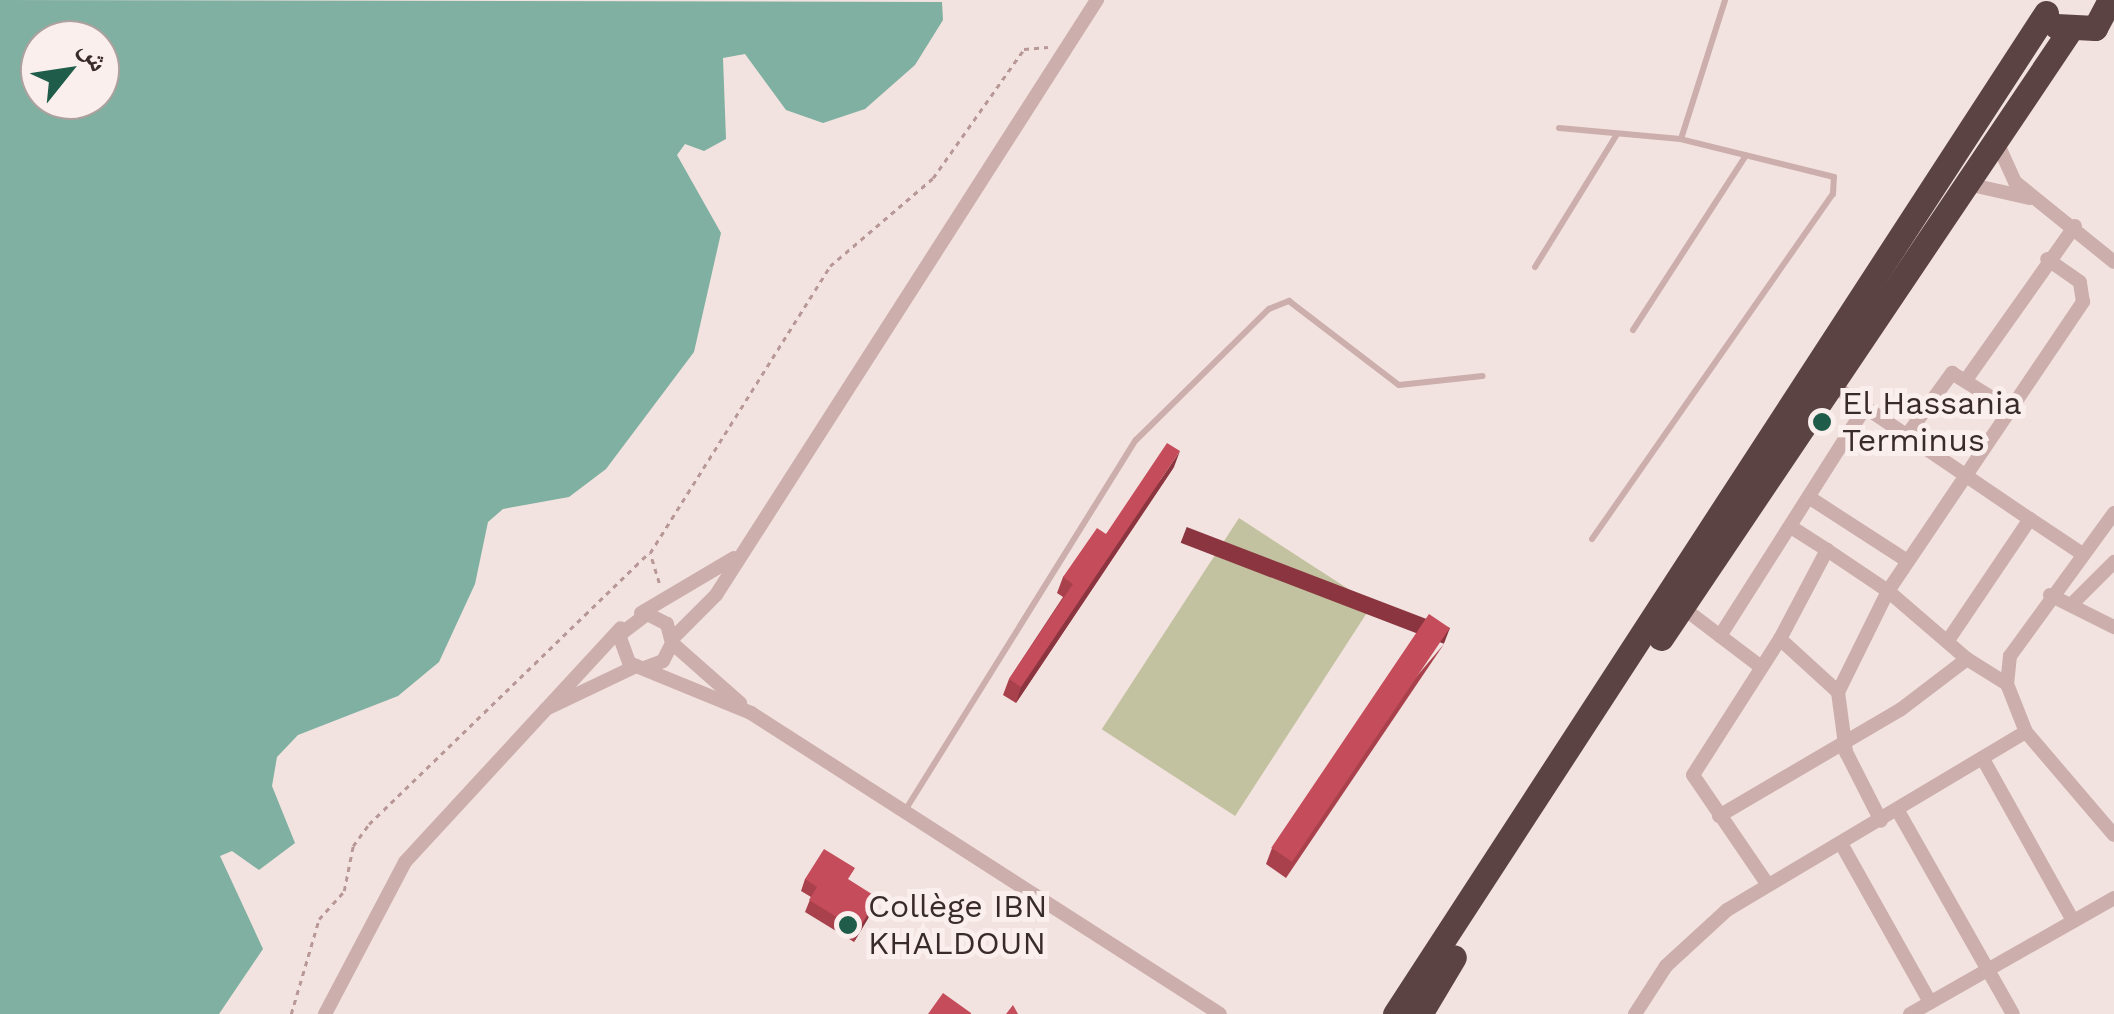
<!DOCTYPE html>
<meta charset="utf-8">
<style>
body{margin:0}
#map{position:relative;width:2114px;height:1014px;overflow:hidden;background:#f3e3e0;font-family:"Work Sans","Noto Naskh Arabic",sans-serif}
div>[style]{position:absolute}
[style*='--x']{left:calc(var(--x)*1px);top:calc(var(--y)*1px);width:calc(var(--w)*1px);rotate:calc(var(--a)*1deg)}
.green>*{inset:0;background:#c3c2a0;transform-origin:0 0}
.water>*{inset:0;background:#7fb0a1}
.path>*{height:2.5px;margin-top:-1.25px;transform-origin:0;background:repeating-linear-gradient(90deg,#b89896 0 5px,transparent 0 10px)}
.lane>*{height:6px;margin:-3px;padding:0 3px;transform-origin:3px;border-radius:3px;background:#ccafac}
.street>*{height:14px;margin:-7px;padding:0 7px;transform-origin:7px;border-radius:7px;background:#ccafac}
.highway>*{height:25px;margin:-12.5px;padding:0 12.5px;transform-origin:12.5px;border-radius:12.5px;background:#5b4243}
.wall>*{inset:0;background:#a9414d}
.shaded-wall>*{inset:0;background:#8a353f;transform-origin:0 0}
.building>*{inset:0;background:#c54c5a;transform-origin:0 0}
.dots>*{width:28px;height:28px;translate:-50% -50%;box-sizing:border-box;border:5px solid #faefed;border-radius:50%}
span{translate:-50% -50%;white-space:nowrap;text-align:center;line-height:1.15;-webkit-text-stroke:10px #faefed;paint-order:stroke}
.poi-label{font-size:32px;color:#3a2b2b}
.left{translate:0 -50%;text-align:left}
.north{position:absolute;left:20px;top:20px;width:100px;height:100px;box-sizing:border-box;background:#faefed;border:2px solid #ada19f;border-radius:50%;rotate:60deg;font-size:28px;font-weight:700;line-height:40px;text-align:center;color:#3a2b2b}
.north::after{content:'';display:block;margin:auto;width:35px;height:45px;background:#205c4a;clip-path:polygon(50% 0,100% 100%,50% 72%,0 100%)}
</style>
<div id="map">
<div class="green">
<div style="left:1239px;top:518px;width:159px;height:252px;rotate:33deg"></div>
</div>
<div class="water">
<div style="clip-path:polygon(evenodd,0 0,942px 2px,943px 20px,915px 65px,865px 109px,823px 123px,786px 110px,745px 54px,723px 58px,726px 139px,704px 151px,685px 144px,677px 155px,721px 233px,694px 352px,606px 469px,569px 497px,503px 509px,488px 522px,475px 584px,439px 662px,398px 696px,298px 735px,277px 757px,272px 786px,295px 843px,259px 870px,232px 851px,220px 856px,263px 949px,219px 1014px,0 1014px,0 0,40px 40px,100px 40px,100px 100px,40px 100px,40px 40px)"></div>
</div>
<div class="path">
<div style="--x:659;--y:583;--w:31;--a:-107"></div>
<div style="--x:650;--y:553;--w:339;--a:-57.9"></div>
<div style="--x:830;--y:266;--w:135;--a:-40.5"></div>
<div style="--x:933;--y:178;--w:158;--a:-54.8"></div>
<div style="--x:1024;--y:49;--w:24;--a:-5"></div>
<div style="--x:291;--y:1014;--w:99;--a:-73.6"></div>
<div style="--x:319;--y:919;--w:38;--a:-48"></div>
<div style="--x:344;--y:891;--w:46;--a:-78.7"></div>
<div style="--x:353;--y:846;--w:27;--a:-54"></div>
<div style="--x:369;--y:824;--w:388;--a:-44.1"></div>
</div>
<div class="lane">
<div style="--x:1559;--y:128;--w:122;--a:5.2"></div>
<div style="--x:1535;--y:267;--w:156;--a:-58.3"></div>
<div style="--x:1633;--y:330;--w:208;--a:-57.1"></div>
<div style="--x:1592;--y:539;--w:421;--a:-55.1"></div>
<div style="--x:1833;--y:194;--w:17;--a:-87"></div>
<div style="--x:1834;--y:177;--w:158;--a:-166.1"></div>
<div style="--x:1681;--y:139;--w:146;--a:-72.4"></div>
<div style="--x:906;--y:809;--w:435;--a:-58.1"></div>
<div style="--x:1136;--y:440;--w:187;--a:-44.6"></div>
<div style="--x:1269;--y:309;--w:22;--a:-22"></div>
<div style="--x:1289;--y:301;--w:138;--a:37.4"></div>
<div style="--x:1399;--y:385;--w:84;--a:-6.1"></div>
</div>
<div class="street">
<div style="--x:1996;--y:140;--w:46;--a:65.7"></div>
<div style="--x:2015;--y:182;--w:127;--a:38.9"></div>
<div style="--x:1963;--y:183;--w:69;--a:12.6"></div>
<div style="--x:1968;--y:377;--w:185;--a:-54.7"></div>
<div style="--x:1831;--y:384;--w:240;--a:34.2"></div>
<div style="--x:2030;--y:519;--w:148;--a:124"></div>
<div style="--x:1907;--y:435;--w:77;--a:-54"></div>
<div style="--x:1952;--y:373;--w:66;--a:32"></div>
<div style="--x:1810;--y:498;--w:114;--a:32.9"></div>
<div style="--x:2114;--y:513;--w:177;--a:126"></div>
<div style="--x:2010;--y:656;--w:28;--a:96"></div>
<div style="--x:2007;--y:684;--w:52;--a:68.4"></div>
<div style="--x:2026;--y:732;--w:135;--a:49.5"></div>
<div style="--x:2030;--y:519;--w:61;--a:33.7"></div>
<div style="--x:1791;--y:527;--w:43;--a:32.6"></div>
<div style="--x:2050;--y:595;--w:72;--a:26.6"></div>
<div style="--x:2071;--y:605;--w:61;--a:-45"></div>
<div style="--x:1682;--y:607;--w:99;--a:37.2"></div>
<div style="--x:641;--y:613;--w:108;--a:-30.6"></div>
<div style="--x:1720;--y:636;--w:269;--a:-57.6"></div>
<div style="--x:672;--y:639;--w:62;--a:-45"></div>
<div style="--x:716;--y:595;--w:707;--a:-57.37"></div>
<div style="--x:1780;--y:639;--w:101;--a:-62.2"></div>
<div style="--x:1827;--y:550;--w:73;--a:33.9"></div>
<div style="--x:1888;--y:591;--w:113;--a:116.3"></div>
<div style="--x:672;--y:643;--w:91;--a:41.4"></div>
<div style="--x:1967;--y:659;--w:104;--a:-139.3"></div>
<div style="--x:1888;--y:591;--w:349;--a:-56"></div>
<div style="--x:2083;--y:302;--w:20;--a:-99"></div>
<div style="--x:2080;--y:282;--w:40;--a:-145.1"></div>
<div style="--x:644;--y:668;--w:20;--a:-20"></div>
<div style="--x:663;--y:661;--w:20;--a:-63"></div>
<div style="--x:672;--y:643;--w:20;--a:-105"></div>
<div style="--x:667;--y:624;--w:22;--a:-153"></div>
<div style="--x:647;--y:614;--w:35;--a:143"></div>
<div style="--x:619;--y:635;--w:30;--a:70"></div>
<div style="--x:629;--y:663;--w:132;--a:22.3"></div>
<div style="--x:751;--y:713;--w:557;--a:32.69"></div>
<div style="--x:546;--y:709;--w:100;--a:-25.5"></div>
<div style="--x:1983;--y:759;--w:185;--a:60.9"></div>
<div style="--x:1898;--y:811;--w:233;--a:60.5"></div>
<div style="--x:1719;--y:816;--w:210;--a:-30.4"></div>
<div style="--x:1900;--y:710;--w:84;--a:-37.3"></div>
<div style="--x:1967;--y:659;--w:47;--a:32"></div>
<div style="--x:1843;--y:847;--w:178;--a:60.7"></div>
<div style="--x:1768;--y:885;--w:133;--a:-124.3"></div>
<div style="--x:1693;--y:775;--w:161;--a:-57.4"></div>
<div style="--x:1780;--y:639;--w:79;--a:42.4"></div>
<div style="--x:1838;--y:692;--w:61;--a:82.4"></div>
<div style="--x:1846;--y:752;--w:77;--a:63.1"></div>
<div style="--x:325;--y:1014;--w:172;--a:-62.2"></div>
<div style="--x:405;--y:862;--w:318;--a:-47.3"></div>
<div style="--x:1635;--y:1014;--w:57;--a:-57.1"></div>
<div style="--x:1666;--y:966;--w:83;--a:-42.6"></div>
<div style="--x:1727;--y:910;--w:348;--a:-30.8"></div>
<div style="--x:1910;--y:1014;--w:235;--a:-29.6"></div>
</div>
<div class="highway">
<div style="--x:2056;--y:26;--w:39;--a:3"></div>
<div style="--x:2095;--y:28;--w:32;--a:-62"></div>
<div style="--x:1661;--y:638;--w:729;--a:-56.07"></div>
<div style="--x:1395;--y:1014;--w:1194;--a:-56.96"></div>
<div style="--x:1420;--y:1014;--w:66;--a:-59.2"></div>
</div>
<div class="wall">
<div style="clip-path:polygon(1174px 467px,1016px 703px,1003px 695px,1009px 679px,1063px 597px,1057px 593px,1063px 577px)"></div>
<div style="clip-path:polygon(1444px 644px,1286px 878px,1266px 864px,1272px 848px)"></div>
<div style="clip-path:polygon(805px 879px,850px 881px,873px 910px,854px 942px,805px 912px,811px 897px,801px 891px)"></div>
</div>
<div class="shaded-wall">
<div style="clip-path:polygon(1180px 451px,1174px 467px,1016px 703px,1021px 687px)"></div>
<div style="left:1450px;top:628px;width:17px;height:282px;rotate:111deg"></div>
<div style="clip-path:polygon(878px 898px,873px 910px,854px 942px,858px 930px)"></div>
</div>
<div class="building">
<div style="clip-path:polygon(1167px 443px,1180px 451px,1021px 687px,1009px 679px,1073px 584px,1063px 577px,1097px 528px,1106px 534px)"></div>
<div style="left:1429px;top:614px;width:25px;height:282px;rotate:34deg"></div>
<div style="clip-path:polygon(824px 849px,855px 868px,848px 879px,878px 898px,858px 930px,809px 900px,817px 887px,805px 879px)"></div>
<div style="clip-path:polygon(943px 993px,971px 1013px,971px 1014px,928px 1014px)"></div>
<div style="clip-path:polygon(1013px 1005px,1018px 1014px,1006px 1014px)"></div>
</div>
<div class="dots">
<div style="left:1822px;top:422px;background:#205c4a"></div>
<div style="left:848px;top:925px;background:#205c4a"></div>
</div>
<div class="poi-label">
<span class="left" style="left:1842px;top:422px">El Hassania<br>Terminus</span>
<span class="left" style="left:868px;top:925px">Collège IBN<br>KHALDOUN</span>
</div>
<div class="north">ش</div>
</div>
